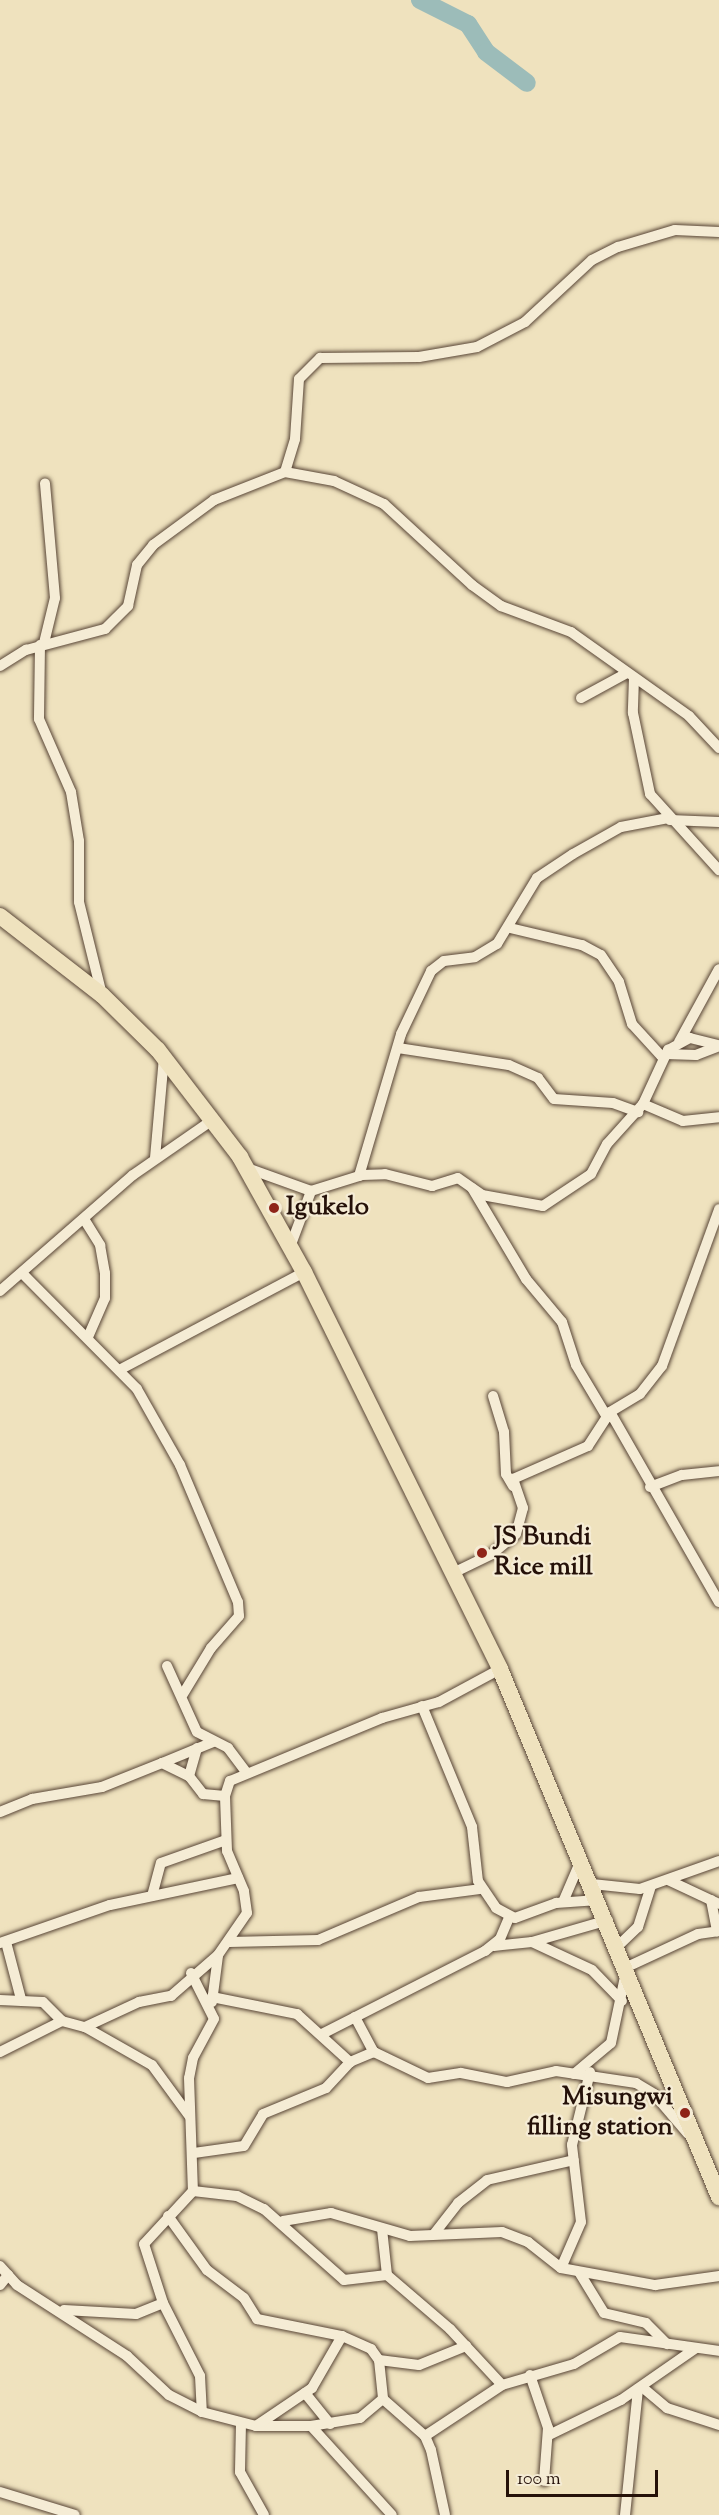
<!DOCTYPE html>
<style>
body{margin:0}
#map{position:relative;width:719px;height:2515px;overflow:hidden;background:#efe2be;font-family:"Sorts Mill Goudy",serif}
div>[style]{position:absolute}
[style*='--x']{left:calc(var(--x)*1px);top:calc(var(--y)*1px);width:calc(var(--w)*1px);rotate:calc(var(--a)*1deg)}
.river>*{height:18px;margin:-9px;padding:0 9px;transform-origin:9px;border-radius:9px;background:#9cbcb9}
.roads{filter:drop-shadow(0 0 2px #584536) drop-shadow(0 0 2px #584536)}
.minor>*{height:10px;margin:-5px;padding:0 5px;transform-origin:5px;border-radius:5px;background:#f5ecd5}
.trunk>*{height:16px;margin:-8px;padding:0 8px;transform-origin:8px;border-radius:8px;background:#efe2be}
.dots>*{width:16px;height:16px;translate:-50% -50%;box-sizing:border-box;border:3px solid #f5ecd5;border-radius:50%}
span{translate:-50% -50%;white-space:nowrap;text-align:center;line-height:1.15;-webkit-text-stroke:4.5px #f5ecd5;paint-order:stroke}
.poi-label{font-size:26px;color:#251109;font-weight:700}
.left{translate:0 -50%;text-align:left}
.right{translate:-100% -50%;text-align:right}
.scale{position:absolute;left:506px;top:2470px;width:152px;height:27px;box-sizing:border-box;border:3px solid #251109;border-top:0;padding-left:8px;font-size:18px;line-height:21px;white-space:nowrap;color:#251109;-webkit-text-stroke:4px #f5ecd5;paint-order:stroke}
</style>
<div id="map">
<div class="river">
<div style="--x:420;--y:0;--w:54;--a:26.6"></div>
<div style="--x:468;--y:24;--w:33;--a:57"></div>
<div style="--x:486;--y:52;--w:51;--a:37.1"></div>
</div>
<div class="roads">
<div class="minor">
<div style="--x:285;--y:472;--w:50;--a:10.4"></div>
<div style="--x:334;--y:481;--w:55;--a:24.7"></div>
<div style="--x:384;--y:504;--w:120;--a:42.6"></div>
<div style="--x:472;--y:585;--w:36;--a:36"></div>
<div style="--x:501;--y:606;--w:75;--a:20.4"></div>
<div style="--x:571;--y:632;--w:145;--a:35.4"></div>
<div style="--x:689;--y:716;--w:44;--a:46.8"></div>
<div style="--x:44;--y:643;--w:46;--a:-76.3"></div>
<div style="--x:55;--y:598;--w:115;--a:-95"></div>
<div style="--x:40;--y:645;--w:74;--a:90.8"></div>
<div style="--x:39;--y:719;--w:80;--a:66.3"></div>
<div style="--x:71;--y:792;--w:50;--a:80.7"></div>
<div style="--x:79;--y:841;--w:61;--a:90"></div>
<div style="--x:79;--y:902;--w:96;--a:76.1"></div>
<div style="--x:0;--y:666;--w:31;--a:-32"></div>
<div style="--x:26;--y:650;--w:82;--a:-14.9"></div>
<div style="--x:105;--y:629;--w:33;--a:-45"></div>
<div style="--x:128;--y:606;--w:42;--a:-77.6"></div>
<div style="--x:137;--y:565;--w:26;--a:-51"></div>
<div style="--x:153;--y:545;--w:76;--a:-36.4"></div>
<div style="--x:214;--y:500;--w:76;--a:-21.5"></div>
<div style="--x:285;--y:472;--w:34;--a:-73"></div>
<div style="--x:295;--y:439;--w:60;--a:-86.2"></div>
<div style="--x:299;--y:379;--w:30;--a:-45"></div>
<div style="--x:320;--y:358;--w:99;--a:-0.6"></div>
<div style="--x:419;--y:357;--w:59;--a:-9.8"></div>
<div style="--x:477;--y:347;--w:54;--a:-27.5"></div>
<div style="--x:525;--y:322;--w:91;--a:-42.8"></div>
<div style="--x:592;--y:260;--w:29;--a:-27"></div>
<div style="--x:618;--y:247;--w:59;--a:-16.6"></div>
<div style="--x:675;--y:230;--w:44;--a:2.6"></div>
<div style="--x:634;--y:678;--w:35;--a:92"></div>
<div style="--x:633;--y:713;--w:83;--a:78.1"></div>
<div style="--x:650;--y:794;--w:103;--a:47.8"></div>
<div style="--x:581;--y:698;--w:52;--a:-28.5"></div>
<div style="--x:670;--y:820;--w:49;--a:2.3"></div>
<div style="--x:510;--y:928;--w:74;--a:13.3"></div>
<div style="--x:582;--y:945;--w:21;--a:28"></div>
<div style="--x:601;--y:955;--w:32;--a:56"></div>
<div style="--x:619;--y:982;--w:44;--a:72.8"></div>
<div style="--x:632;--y:1024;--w:46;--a:47.6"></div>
<div style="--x:679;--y:1042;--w:83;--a:-61.3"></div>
<div style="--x:398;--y:1048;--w:112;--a:8.7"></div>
<div style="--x:509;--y:1065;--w:32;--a:24"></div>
<div style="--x:538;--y:1078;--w:26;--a:53"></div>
<div style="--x:554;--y:1099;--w:59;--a:3.9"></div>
<div style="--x:613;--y:1103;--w:27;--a:20"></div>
<div style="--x:666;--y:1054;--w:30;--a:2"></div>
<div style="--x:696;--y:1055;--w:25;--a:-21"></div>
<div style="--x:643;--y:1104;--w:43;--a:23"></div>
<div style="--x:683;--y:1121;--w:36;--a:-6"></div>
<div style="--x:155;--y:1158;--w:101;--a:-84.9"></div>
<div style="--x:247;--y:1168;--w:68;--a:19.8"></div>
<div style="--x:311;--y:1191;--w:53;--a:-17.4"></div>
<div style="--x:362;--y:1175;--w:23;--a:-2"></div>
<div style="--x:385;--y:1174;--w:49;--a:14.3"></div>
<div style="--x:432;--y:1186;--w:27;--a:-17"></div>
<div style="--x:458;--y:1178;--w:29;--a:35"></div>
<div style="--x:482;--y:1195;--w:62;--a:10.2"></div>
<div style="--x:543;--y:1206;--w:58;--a:-33.7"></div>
<div style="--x:591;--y:1174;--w:34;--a:-62"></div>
<div style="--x:607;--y:1144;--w:54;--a:-48"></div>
<div style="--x:643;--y:1104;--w:60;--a:-65.2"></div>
<div style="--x:668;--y:1050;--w:25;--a:-29"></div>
<div style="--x:690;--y:1038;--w:30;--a:14"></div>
<div style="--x:359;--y:1176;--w:148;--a:-73.5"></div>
<div style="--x:401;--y:1034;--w:70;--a:-64.5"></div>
<div style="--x:431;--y:971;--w:16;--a:-38"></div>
<div style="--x:444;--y:961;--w:31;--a:-7"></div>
<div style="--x:475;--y:957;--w:26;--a:-31"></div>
<div style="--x:497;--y:944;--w:77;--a:-58.8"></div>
<div style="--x:537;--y:878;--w:43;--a:-33.7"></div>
<div style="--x:573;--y:854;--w:55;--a:-29.4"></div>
<div style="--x:621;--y:827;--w:48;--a:-10.8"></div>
<div style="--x:472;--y:1188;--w:106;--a:59.3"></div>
<div style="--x:526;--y:1279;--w:56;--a:50.1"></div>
<div style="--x:562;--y:1322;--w:45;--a:72"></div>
<div style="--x:576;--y:1365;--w:61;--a:59.2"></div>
<div style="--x:84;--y:1219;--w:31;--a:58"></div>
<div style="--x:100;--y:1245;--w:28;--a:80"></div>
<div style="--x:105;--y:1273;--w:25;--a:90"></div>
<div style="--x:105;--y:1298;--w:43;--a:113.6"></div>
<div style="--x:290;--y:1247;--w:60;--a:-69.4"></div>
<div style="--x:22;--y:1273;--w:163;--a:45.2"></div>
<div style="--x:137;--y:1389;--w:87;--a:60.5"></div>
<div style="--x:180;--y:1465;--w:149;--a:67.1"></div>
<div style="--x:238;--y:1602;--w:14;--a:86"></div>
<div style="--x:239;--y:1616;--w:43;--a:131.2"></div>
<div style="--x:211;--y:1648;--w:54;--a:121.3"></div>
<div style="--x:0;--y:1291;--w:176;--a:-41.1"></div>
<div style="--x:133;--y:1175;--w:98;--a:-34.7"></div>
<div style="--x:121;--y:1369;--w:207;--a:-27.9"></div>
<div style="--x:493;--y:1396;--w:38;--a:73"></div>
<div style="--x:504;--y:1432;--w:42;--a:87.3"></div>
<div style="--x:506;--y:1474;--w:14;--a:60"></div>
<div style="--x:610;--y:1412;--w:219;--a:60.2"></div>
<div style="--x:650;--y:1487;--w:34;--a:-21"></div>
<div style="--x:682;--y:1475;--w:37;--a:-6"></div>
<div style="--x:453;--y:1573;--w:43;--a:-26"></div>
<div style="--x:492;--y:1554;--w:31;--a:-40"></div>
<div style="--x:516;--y:1534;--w:27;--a:-75"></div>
<div style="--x:523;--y:1508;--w:31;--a:-109"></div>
<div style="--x:513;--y:1479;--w:82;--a:-23.7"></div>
<div style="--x:588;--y:1446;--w:40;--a:-57.1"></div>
<div style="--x:610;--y:1412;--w:35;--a:-31"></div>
<div style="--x:640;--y:1394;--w:36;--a:-52"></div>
<div style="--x:662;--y:1366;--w:167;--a:-70"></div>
<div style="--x:167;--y:1666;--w:72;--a:65.6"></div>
<div style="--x:197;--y:1732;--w:35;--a:27"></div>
<div style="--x:228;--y:1748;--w:30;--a:53"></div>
<div style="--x:422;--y:1706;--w:131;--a:67.5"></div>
<div style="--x:472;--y:1827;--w:54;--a:83.7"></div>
<div style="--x:478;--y:1881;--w:32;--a:56"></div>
<div style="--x:496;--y:1908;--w:21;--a:28"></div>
<div style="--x:515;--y:1918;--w:44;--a:-20.1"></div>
<div style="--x:556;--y:1903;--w:42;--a:-4.1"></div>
<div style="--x:162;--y:1763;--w:55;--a:-22.4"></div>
<div style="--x:189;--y:1776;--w:29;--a:-74"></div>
<div style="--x:0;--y:1812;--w:35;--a:-22"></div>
<div style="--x:32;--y:1799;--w:71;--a:-9.7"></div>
<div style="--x:102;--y:1787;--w:65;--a:-21.8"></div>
<div style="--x:162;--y:1763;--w:30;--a:26"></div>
<div style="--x:189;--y:1776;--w:23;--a:52"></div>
<div style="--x:203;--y:1794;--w:22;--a:5"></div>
<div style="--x:668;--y:1880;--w:56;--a:25.2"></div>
<div style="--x:592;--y:1884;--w:48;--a:5.9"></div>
<div style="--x:640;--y:1889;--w:84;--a:-19.5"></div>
<div style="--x:152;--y:1896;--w:34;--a:-75"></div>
<div style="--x:161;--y:1863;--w:69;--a:-19.5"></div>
<div style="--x:711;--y:1900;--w:32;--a:79"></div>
<div style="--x:563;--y:1902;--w:46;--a:-66.8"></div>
<div style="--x:6;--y:1942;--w:59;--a:75.3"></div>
<div style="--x:229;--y:1942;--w:89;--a:-1.3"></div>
<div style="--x:318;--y:1940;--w:110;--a:-23.1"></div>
<div style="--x:419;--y:1897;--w:63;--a:-7.4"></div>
<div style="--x:532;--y:1942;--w:66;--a:25"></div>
<div style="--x:592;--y:1970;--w:43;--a:45.9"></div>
<div style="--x:0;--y:1943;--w:116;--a:-19.1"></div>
<div style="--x:110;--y:1905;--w:131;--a:-11.9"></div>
<div style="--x:494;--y:1946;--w:38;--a:-6"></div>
<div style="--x:532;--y:1942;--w:79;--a:-16.1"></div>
<div style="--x:618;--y:1946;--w:28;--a:-44"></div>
<div style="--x:638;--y:1927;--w:43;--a:-72.4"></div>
<div style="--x:191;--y:1973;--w:51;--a:63.4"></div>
<div style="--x:214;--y:2019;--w:44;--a:118.3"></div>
<div style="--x:193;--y:2058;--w:20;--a:101"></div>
<div style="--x:189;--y:2078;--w:113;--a:88"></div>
<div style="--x:193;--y:2191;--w:72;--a:132.8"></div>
<div style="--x:144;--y:2244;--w:62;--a:72.1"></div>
<div style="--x:163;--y:2303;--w:82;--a:63.1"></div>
<div style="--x:200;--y:2376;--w:36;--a:87"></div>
<div style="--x:212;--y:1997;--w:87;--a:11.3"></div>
<div style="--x:297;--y:2014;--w:72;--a:42.2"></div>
<div style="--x:0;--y:2000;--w:43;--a:2.7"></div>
<div style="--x:43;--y:2002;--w:27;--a:45"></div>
<div style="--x:62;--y:2021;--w:24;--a:15"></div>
<div style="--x:85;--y:2027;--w:60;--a:-24.8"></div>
<div style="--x:139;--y:2002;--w:33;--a:-11"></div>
<div style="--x:171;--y:1996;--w:62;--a:-41.1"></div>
<div style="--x:218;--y:1955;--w:51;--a:-55.4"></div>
<div style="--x:247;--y:1913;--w:22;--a:-98"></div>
<div style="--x:244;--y:1891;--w:43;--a:-113"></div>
<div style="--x:227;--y:1851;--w:55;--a:-92.1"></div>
<div style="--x:225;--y:1796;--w:16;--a:-72"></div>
<div style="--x:230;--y:1781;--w:165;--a:-22.5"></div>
<div style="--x:382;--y:1718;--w:59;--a:-15.7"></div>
<div style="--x:439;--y:1702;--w:69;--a:-28.4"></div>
<div style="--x:212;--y:2002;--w:46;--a:-82.6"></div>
<div style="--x:355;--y:2017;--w:40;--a:62"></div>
<div style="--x:374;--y:2052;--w:60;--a:25.7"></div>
<div style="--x:428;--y:2078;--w:33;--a:-9"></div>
<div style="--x:461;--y:2073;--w:47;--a:11.1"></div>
<div style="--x:507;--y:2082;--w:50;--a:-12.7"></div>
<div style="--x:556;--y:2071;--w:81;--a:8.5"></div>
<div style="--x:636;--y:2083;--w:21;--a:31"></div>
<div style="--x:654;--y:2094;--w:52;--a:49.6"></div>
<div style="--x:85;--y:2027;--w:77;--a:29.6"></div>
<div style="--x:152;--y:2065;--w:64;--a:53.8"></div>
<div style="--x:322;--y:2034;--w:183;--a:-27"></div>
<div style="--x:485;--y:1951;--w:19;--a:-39"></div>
<div style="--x:500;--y:1939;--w:23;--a:-67"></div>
<div style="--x:0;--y:2052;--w:69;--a:-26.6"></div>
<div style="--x:574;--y:2074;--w:48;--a:-40"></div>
<div style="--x:611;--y:2043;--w:78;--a:-78.1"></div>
<div style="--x:627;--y:1967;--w:78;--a:-24.9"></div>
<div style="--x:698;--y:1934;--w:21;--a:-8"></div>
<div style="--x:194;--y:2153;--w:50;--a:-8"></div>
<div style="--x:244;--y:2146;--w:37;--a:-59"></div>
<div style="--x:263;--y:2114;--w:68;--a:-22.4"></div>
<div style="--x:326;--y:2088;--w:35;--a:-47"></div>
<div style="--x:350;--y:2062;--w:26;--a:-23"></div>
<div style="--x:193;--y:2191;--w:44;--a:6.5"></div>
<div style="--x:237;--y:2196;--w:30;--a:26"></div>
<div style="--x:264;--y:2209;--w:107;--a:41.6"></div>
<div style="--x:344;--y:2280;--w:43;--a:-6.6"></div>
<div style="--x:168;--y:2216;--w:67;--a:54.2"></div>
<div style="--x:207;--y:2270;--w:46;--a:37.1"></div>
<div style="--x:244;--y:2298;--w:25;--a:58"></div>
<div style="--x:257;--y:2319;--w:87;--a:11.3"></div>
<div style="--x:342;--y:2336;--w:32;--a:24"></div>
<div style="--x:371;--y:2349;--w:14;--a:54"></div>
<div style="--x:379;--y:2360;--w:39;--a:84"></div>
<div style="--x:383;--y:2399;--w:56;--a:41.4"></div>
<div style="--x:425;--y:2436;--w:15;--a:67"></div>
<div style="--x:431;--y:2450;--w:66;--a:77.8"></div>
<div style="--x:283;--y:2221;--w:49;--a:-9.5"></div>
<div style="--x:331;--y:2213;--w:82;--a:16.2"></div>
<div style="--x:410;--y:2236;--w:92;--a:-2.5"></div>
<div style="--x:502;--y:2232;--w:28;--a:21"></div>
<div style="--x:528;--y:2242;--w:42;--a:38.2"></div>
<div style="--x:561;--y:2268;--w:96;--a:10.3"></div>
<div style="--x:655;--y:2285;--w:65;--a:-8"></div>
<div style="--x:382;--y:2229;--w:46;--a:83.8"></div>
<div style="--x:387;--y:2275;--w:83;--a:40.6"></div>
<div style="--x:450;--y:2329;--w:76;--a:47.1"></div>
<div style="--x:434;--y:2234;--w:39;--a:-52"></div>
<div style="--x:458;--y:2203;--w:37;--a:-38"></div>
<div style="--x:487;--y:2180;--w:89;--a:-12.9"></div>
<div style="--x:0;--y:2266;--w:25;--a:48"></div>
<div style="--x:17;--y:2285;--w:131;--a:32.8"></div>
<div style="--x:127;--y:2356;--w:57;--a:42.9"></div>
<div style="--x:169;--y:2395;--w:37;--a:27"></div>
<div style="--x:202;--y:2412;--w:56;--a:14.5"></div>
<div style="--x:256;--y:2426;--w:55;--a:0"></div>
<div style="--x:311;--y:2426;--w:50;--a:-9.3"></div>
<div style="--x:360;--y:2418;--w:30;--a:-40"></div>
<div style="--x:561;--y:2268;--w:50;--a:-66.5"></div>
<div style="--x:581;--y:2222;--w:78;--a:-96.7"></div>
<div style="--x:572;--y:2145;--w:75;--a:-76.1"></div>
<div style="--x:579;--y:2272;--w:48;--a:58.6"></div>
<div style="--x:604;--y:2313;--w:43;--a:13.4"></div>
<div style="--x:646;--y:2323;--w:30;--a:45"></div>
<div style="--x:0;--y:2285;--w:13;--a:-51"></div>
<div style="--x:64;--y:2310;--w:72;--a:3.2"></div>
<div style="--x:136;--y:2314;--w:29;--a:-22"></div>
<div style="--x:379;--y:2360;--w:40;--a:7.1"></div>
<div style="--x:419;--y:2365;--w:51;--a:-22"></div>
<div style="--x:530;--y:2375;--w:56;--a:71.2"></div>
<div style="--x:548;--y:2428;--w:53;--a:94.3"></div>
<div style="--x:642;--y:2387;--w:33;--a:40"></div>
<div style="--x:667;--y:2408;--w:55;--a:18.1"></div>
<div style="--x:305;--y:2393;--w:40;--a:51"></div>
<div style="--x:241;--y:2423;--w:49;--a:91.2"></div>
<div style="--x:240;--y:2472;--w:49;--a:60.8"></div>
<div style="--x:256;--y:2426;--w:68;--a:-34.2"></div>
<div style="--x:312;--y:2388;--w:60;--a:-60"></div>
<div style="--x:311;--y:2426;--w:120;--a:47.7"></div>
<div style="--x:549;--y:2435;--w:80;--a:-25.9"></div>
<div style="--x:621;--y:2400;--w:91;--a:-34.7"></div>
<div style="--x:425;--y:2436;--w:92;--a:-33.5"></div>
<div style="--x:502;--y:2385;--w:75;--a:-16.3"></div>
<div style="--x:574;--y:2364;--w:53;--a:-30.4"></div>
<div style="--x:620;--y:2337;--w:100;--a:8"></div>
<div style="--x:0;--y:2492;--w:78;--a:17"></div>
<div style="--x:625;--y:2515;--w:127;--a:-84.1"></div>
</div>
<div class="trunk">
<div style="--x:0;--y:916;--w:129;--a:37.8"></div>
<div style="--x:102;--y:995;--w:78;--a:44.5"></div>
<div style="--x:158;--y:1050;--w:135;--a:52.5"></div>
<div style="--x:240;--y:1157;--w:132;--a:60.9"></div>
<div style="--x:304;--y:1272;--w:443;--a:63.7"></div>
<div style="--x:500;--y:1669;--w:572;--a:67.47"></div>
</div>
</div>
<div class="dots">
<div style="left:274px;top:1208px;background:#8f2418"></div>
<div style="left:482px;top:1553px;background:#8f2418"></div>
<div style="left:685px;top:2113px;background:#8f2418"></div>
</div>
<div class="poi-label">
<span class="left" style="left:286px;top:1208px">Igukelo</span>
<span class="left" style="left:494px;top:1553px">JS Bundi<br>Rice mill</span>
<span class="right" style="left:673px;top:2113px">Misungwi<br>filling station</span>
</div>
<div class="scale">100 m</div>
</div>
